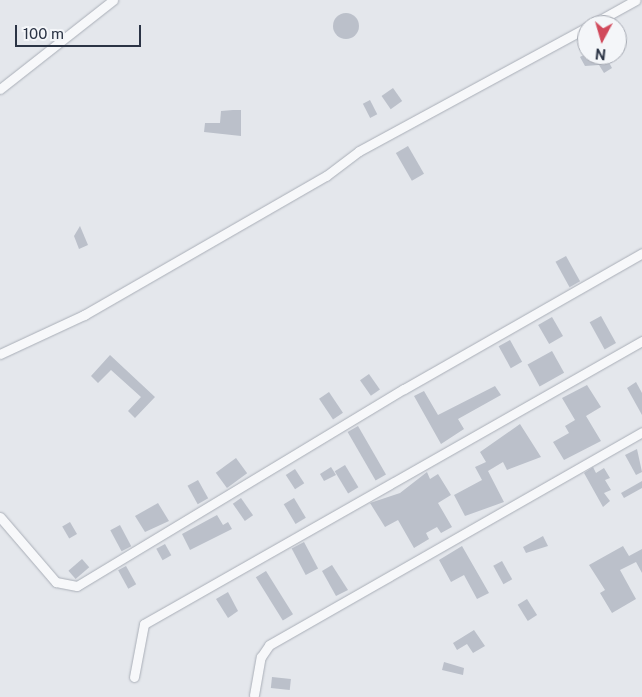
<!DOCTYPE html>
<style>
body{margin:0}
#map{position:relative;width:642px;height:697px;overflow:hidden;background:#e4e7ec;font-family:"Public Sans",sans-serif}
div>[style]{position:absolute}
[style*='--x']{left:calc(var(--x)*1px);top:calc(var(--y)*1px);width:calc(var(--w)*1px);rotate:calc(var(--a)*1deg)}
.building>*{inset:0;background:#bbc0ca;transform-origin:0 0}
.round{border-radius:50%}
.roads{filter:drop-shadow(0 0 1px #a9aeb7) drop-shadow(0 0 1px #a9aeb7)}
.minor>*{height:9px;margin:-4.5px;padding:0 4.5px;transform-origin:4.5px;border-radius:4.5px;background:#f7f8fa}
span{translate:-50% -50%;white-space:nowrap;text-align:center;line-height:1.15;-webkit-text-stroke:4.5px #f4f6f9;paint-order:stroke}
.north{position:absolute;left:577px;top:15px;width:50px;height:50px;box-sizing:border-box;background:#f4f6f9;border:1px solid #a4a8b1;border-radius:50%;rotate:186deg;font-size:14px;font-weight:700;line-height:20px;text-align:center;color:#2b3445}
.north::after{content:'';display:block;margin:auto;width:18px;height:22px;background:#d1495b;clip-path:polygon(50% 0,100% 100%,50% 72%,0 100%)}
.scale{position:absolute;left:15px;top:25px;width:126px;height:22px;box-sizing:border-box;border:2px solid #2b3445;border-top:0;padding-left:6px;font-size:15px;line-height:18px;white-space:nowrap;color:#2b3445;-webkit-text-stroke:4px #f4f6f9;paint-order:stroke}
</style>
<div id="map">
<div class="building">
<div class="round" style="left:333px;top:13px;width:26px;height:26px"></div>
<div style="clip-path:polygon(587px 53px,591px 60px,605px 55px,612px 68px,604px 73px,599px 65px,585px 66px,580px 57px)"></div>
<div style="left:393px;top:88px;width:16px;height:14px;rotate:55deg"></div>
<div style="left:370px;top:100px;width:16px;height:8px;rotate:63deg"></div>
<div style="clip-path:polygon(233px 110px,241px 110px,241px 136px,204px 132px,205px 123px,220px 123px,221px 111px)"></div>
<div style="left:408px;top:146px;width:32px;height:14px;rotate:60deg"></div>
<div style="clip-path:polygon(80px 226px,88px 245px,79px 249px,74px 236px)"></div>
<div style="left:566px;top:256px;width:29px;height:12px;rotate:61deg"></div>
<div style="left:601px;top:316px;width:31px;height:13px;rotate:61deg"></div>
<div style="left:552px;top:317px;width:22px;height:16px;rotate:60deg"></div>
<div style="left:510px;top:340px;width:25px;height:13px;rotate:61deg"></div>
<div style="left:552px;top:351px;width:25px;height:28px;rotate:61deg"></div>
<div style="clip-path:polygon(110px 355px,155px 397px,135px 418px,128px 411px,141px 397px,111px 370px,98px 383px,91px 376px)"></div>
<div style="left:369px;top:374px;width:19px;height:11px;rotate:55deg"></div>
<div style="clip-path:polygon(636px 382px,642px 393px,642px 415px,627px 388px)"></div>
<div style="clip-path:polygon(587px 385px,601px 407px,586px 416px,601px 441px,564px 460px,553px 442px,569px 433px,565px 426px,575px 420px,562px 398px)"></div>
<div style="clip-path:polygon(495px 386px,501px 395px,458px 419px,464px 429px,441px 444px,414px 396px,424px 391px,438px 415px)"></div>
<div style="left:329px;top:392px;width:25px;height:12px;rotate:56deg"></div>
<div style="clip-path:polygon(520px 424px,541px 457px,507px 470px,503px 462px,488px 471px,504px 502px,465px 516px,454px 495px,482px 480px,475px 467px,486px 462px,480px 452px)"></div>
<div style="left:358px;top:426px;width:56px;height:12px;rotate:60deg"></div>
<div style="clip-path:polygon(637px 449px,642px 472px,636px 475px,625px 455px)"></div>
<div style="left:236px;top:458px;width:19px;height:25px;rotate:54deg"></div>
<div style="left:345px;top:465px;width:26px;height:12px;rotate:59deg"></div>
<div style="clip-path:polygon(331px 467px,336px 475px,324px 481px,320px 474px)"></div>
<div style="clip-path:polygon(593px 467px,596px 473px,604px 468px,610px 478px,605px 480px,611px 490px,604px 493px,610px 501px,603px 507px,584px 473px)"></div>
<div style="left:295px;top:469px;width:17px;height:11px;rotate:57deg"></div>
<div style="clip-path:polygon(427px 472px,430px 479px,438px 474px,451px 495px,438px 503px,452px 527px,441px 533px,437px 527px,426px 533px,429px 539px,414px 548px,398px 520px,385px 527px,370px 503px,400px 493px)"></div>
<div style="left:198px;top:480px;width:21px;height:12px;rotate:61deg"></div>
<div style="clip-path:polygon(642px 481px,642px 488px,624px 498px,621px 493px)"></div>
<div style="left:241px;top:498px;width:21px;height:10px;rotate:55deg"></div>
<div style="left:294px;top:498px;width:23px;height:12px;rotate:59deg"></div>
<div style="clip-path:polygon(158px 503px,169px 521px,145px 532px,135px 516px)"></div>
<div style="clip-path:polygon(217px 515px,223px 525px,228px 522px,232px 529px,190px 550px,182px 534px)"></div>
<div style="left:70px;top:522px;width:14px;height:9px;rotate:60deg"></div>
<div style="left:120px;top:525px;width:24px;height:11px;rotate:62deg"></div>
<div style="clip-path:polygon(543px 536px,548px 546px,526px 553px,523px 547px)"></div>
<div style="left:304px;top:542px;width:30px;height:14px;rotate:62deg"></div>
<div style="left:165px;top:544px;width:13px;height:10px;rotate:61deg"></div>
<div style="clip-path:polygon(462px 546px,489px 593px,477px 599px,464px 575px,451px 582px,439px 560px)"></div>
<div style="clip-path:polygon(623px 546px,629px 556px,642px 549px,642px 573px,636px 562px,620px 570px,636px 599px,612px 613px,600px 593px,605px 590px,589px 565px)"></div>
<div style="left:82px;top:559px;width:11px;height:18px;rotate:49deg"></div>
<div style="left:502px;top:561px;width:21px;height:10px;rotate:61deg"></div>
<div style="clip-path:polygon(332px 565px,348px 590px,336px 596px,322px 571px)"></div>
<div style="left:126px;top:566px;width:21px;height:9px;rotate:61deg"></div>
<div style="left:266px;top:571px;width:51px;height:12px;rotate:58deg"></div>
<div style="clip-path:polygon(228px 592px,238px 611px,228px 618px,216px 599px)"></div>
<div style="left:527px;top:599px;width:19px;height:11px;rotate:58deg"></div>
<div style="clip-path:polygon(474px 630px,485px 646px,473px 653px,467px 644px,457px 650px,453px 643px)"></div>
<div style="clip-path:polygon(444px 662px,464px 668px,463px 675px,442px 670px)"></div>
<div style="left:272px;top:677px;width:19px;height:11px;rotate:6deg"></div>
</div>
<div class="roads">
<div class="minor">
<div style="--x:591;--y:25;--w:51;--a:-29.1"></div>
<div style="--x:0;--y:89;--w:144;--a:-38.2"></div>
<div style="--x:0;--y:354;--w:93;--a:-24.9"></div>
<div style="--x:84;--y:315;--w:279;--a:-29.9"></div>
<div style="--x:326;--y:176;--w:41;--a:-37.1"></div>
<div style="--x:359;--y:151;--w:260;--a:-28.5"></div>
<div style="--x:0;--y:517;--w:86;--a:49.3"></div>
<div style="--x:56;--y:582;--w:21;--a:11"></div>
<div style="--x:77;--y:586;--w:382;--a:-31.1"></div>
<div style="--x:404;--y:389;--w:274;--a:-29.7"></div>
<div style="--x:134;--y:677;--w:54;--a:-79.3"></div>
<div style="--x:144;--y:624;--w:573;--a:-29.61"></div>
<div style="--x:254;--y:695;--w:39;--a:-80"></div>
<div style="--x:261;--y:657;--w:14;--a:-56"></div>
<div style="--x:269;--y:645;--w:430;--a:-29.7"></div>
</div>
</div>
<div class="north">N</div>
<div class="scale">100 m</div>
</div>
